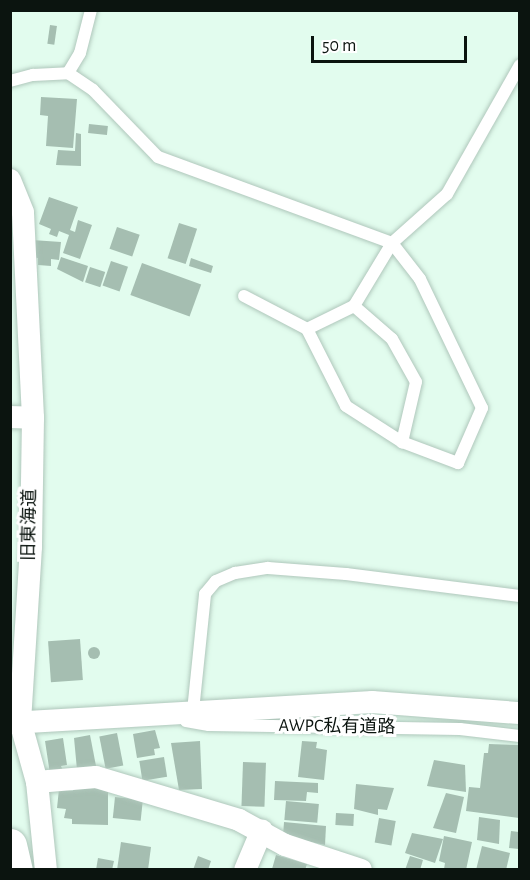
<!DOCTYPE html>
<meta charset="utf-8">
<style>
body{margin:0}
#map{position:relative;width:530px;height:880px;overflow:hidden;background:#e2fcee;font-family:"Alegreya Sans","Noto Sans JP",sans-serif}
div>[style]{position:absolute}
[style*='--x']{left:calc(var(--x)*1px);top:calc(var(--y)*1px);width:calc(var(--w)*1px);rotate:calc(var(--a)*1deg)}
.building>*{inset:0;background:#a5beb1;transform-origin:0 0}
.round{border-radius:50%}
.roads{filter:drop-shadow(0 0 2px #afc7bb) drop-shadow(0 0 2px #afc7bb)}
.lane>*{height:12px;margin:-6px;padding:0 6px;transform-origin:6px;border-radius:6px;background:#fff}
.street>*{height:22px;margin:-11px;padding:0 11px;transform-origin:11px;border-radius:11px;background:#fff}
.highway>*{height:33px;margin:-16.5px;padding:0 16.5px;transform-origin:16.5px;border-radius:16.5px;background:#fff}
span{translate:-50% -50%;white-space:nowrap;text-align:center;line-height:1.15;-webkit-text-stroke:6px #fff;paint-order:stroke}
.street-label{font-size:18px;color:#0b140f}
.frame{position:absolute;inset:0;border:12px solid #0b140f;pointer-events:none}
.scale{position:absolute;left:311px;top:36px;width:156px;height:27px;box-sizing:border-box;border:3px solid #0b140f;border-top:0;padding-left:8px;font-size:18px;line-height:21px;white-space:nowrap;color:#0b140f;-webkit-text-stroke:4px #fff;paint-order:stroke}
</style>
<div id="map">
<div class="building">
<div style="left:50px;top:25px;width:7px;height:19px;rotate:8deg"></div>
<div style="clip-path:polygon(41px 97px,77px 99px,73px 148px,46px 146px,48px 116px,40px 115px)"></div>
<div style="left:89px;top:124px;width:19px;height:9px;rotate:6deg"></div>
<div style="clip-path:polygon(76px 133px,81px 134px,81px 166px,56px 165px,58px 150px,75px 151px)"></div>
<div style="clip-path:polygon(49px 197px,78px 207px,70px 230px,75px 232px,78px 220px,92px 225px,80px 259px,63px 253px,69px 235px,59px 231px,57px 237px,49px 234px,51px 229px,39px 224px)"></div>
<div style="left:179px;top:223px;width:19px;height:37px;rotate:18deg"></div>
<div style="left:117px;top:227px;width:24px;height:23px;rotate:19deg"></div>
<div style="clip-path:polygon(32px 240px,61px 242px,59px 260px,51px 259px,51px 266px,38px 265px,38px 258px,31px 257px)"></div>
<div style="clip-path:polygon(61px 257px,88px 266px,83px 282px,57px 269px)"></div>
<div style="clip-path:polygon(191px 258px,213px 266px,211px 273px,189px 266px)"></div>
<div style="left:111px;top:261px;width:18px;height:26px;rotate:19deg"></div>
<div style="left:142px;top:263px;width:63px;height:34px;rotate:20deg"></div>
<div style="left:90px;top:267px;width:16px;height:16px;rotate:18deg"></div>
<div style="left:80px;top:639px;width:41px;height:32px;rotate:86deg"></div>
<div class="round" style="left:88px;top:647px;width:12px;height:12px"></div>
<div style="clip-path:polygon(155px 730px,160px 748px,154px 749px,155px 755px,137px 758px,133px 734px)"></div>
<div style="left:117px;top:733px;width:33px;height:18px;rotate:79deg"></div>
<div style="clip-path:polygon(90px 735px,96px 766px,77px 770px,74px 738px)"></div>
<div style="clip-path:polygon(63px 738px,67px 765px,61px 766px,63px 771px,50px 774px,45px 741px)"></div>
<div style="clip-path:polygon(200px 741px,202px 789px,179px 790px,171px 743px)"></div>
<div style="clip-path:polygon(302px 741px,317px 742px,316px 748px,327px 750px,324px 780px,298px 777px)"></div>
<div style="clip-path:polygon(489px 744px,519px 745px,519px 818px,466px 811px,469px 787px,480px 788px,484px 753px,488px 753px)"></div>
<div style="left:164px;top:757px;width:20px;height:25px;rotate:81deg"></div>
<div style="clip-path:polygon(434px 760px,465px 765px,466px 792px,427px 786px)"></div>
<div style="left:243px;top:762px;width:23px;height:44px;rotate:2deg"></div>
<div style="clip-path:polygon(275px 781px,318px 783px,318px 793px,307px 792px,306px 801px,274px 800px)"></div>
<div style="clip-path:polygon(356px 784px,394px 788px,387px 810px,378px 809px,378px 815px,354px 809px)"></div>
<div style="clip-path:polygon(74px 786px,108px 788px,108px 825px,72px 824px,72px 819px,64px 818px,66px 809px,57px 808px,59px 789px,73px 791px)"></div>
<div style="clip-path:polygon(446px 793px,464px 797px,456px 833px,433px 828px)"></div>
<div style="left:115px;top:797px;width:28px;height:21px;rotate:6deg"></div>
<div style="left:286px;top:801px;width:33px;height:19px;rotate:5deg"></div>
<div style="left:336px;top:813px;width:18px;height:12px;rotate:3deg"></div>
<div style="clip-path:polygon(479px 817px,500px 820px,499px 844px,477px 840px)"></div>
<div style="left:379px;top:818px;width:17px;height:25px;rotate:10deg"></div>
<div style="clip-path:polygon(284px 822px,326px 826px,325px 845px,283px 836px)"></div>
<div style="clip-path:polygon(511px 831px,519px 832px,519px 849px,509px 848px)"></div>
<div style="clip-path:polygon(412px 833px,443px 839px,435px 863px,405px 853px)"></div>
<div style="clip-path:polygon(444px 836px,472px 842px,466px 870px,444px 869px,445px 863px,439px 861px)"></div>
<div style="clip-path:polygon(121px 842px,151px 847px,148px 870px,117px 870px)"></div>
<div style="clip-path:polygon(482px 846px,510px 853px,506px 870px,476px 870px)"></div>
<div style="clip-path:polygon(276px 855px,307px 864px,305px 870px,265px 870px,272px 869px)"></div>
<div style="clip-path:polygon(198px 856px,211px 861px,208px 870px,193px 870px)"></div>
<div style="clip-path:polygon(410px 856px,423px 860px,420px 870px,405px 870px)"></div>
<div style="clip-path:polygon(98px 858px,114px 861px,112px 870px,96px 870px)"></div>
</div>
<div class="roads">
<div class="lane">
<div style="--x:68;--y:73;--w:23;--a:-59"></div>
<div style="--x:80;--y:53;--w:44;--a:-75.7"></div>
<div style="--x:10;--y:81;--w:24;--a:-15"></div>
<div style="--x:33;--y:75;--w:35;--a:-3"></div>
<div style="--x:68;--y:73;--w:30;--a:34"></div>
<div style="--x:93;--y:90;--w:93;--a:45.9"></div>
<div style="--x:158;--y:157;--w:249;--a:20.2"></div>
<div style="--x:392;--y:243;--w:74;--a:-41.7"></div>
<div style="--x:447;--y:194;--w:148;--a:-60.5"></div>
<div style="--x:244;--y:296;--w:71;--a:27.6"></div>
<div style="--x:307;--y:329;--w:86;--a:63.1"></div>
<div style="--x:346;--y:406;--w:67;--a:32.7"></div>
<div style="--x:402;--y:442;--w:60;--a:20.6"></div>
<div style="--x:458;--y:463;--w:60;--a:-66.4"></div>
<div style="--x:482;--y:408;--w:143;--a:-115.7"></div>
<div style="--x:420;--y:279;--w:46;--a:-127.9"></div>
<div style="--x:392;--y:243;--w:74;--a:121.1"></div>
<div style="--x:354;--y:306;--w:52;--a:153.9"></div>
<div style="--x:354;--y:306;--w:50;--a:41"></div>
<div style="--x:392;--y:339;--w:49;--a:60.8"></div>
<div style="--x:416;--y:382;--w:62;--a:103.1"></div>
<div style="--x:193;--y:711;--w:118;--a:-84.1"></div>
<div style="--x:205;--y:594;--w:17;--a:-50"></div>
<div style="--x:216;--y:581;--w:21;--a:-23"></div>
<div style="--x:235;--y:573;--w:33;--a:-9"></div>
<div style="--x:268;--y:568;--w:78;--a:4.4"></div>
<div style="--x:346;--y:574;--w:175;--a:7.2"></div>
<div style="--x:186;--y:721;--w:23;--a:10"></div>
<div style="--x:209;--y:725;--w:251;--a:0.9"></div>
<div style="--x:460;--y:729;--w:60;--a:6.7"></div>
</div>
<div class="street">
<div style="--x:10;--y:180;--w:35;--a:68"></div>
<div style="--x:23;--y:213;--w:205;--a:87.2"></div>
<div style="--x:33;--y:418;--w:129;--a:90.9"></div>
<div style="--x:31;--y:547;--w:174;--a:93.6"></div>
<div style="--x:20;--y:721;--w:63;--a:74.4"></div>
<div style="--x:37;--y:782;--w:88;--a:84.2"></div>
<div style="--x:10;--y:417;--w:23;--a:2"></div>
<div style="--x:10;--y:723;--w:363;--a:-3.3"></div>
<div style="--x:372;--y:702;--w:148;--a:4.3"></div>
<div style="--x:37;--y:782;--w:59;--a:-4.8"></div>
<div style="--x:96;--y:777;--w:149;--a:16.7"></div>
<div style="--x:239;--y:820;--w:52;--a:28.5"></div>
<div style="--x:285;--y:845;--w:80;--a:18.2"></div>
<div style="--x:245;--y:870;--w:43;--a:-67"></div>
</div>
<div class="highway">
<div style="--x:10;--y:845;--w:26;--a:77"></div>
</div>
</div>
<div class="street-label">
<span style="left:30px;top:525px;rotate:-89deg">旧東海道</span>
<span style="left:337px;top:727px;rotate:1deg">AWPC私有道路</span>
</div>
<div class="frame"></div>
<div class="scale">50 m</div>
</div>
